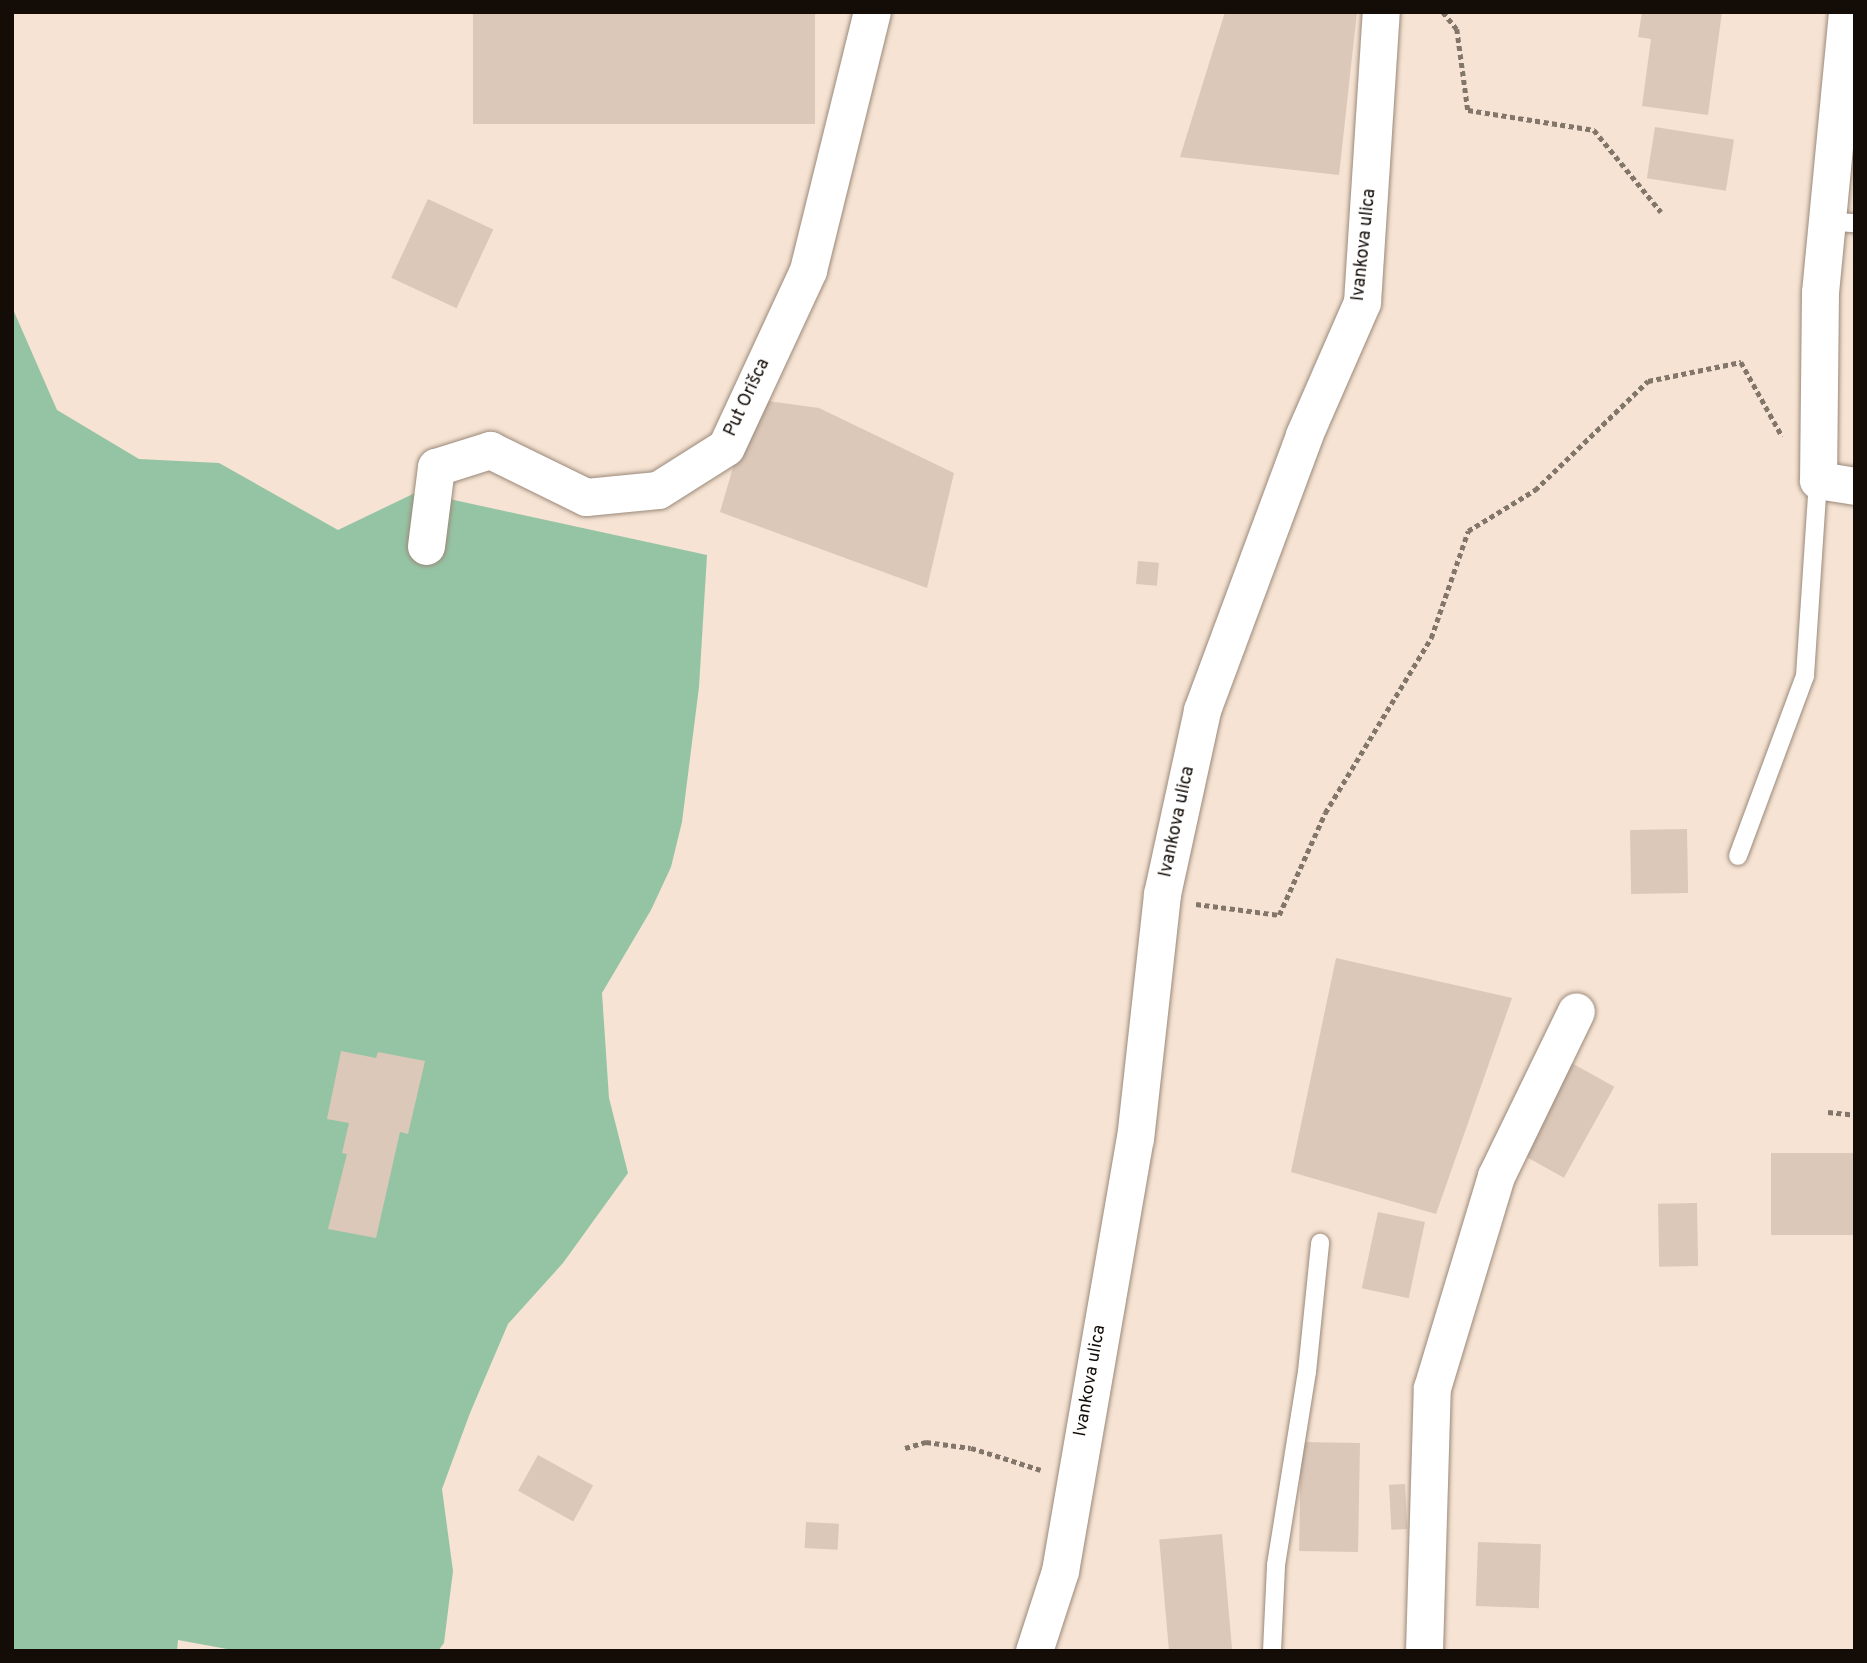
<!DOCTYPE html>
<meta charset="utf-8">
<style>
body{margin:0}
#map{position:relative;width:1867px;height:1663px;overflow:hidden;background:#f6e3d3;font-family:Overpass,sans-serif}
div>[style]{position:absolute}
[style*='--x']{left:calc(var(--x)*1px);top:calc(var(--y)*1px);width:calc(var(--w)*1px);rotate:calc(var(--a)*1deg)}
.forest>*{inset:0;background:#95c4a4}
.building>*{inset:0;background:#dbc8b9;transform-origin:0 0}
.path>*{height:4.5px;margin-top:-2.25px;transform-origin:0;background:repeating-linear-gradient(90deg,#82766b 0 5px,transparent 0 8.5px)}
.roads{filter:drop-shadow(0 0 2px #9a897a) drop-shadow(0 0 2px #9a897a)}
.lane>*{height:18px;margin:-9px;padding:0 9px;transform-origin:9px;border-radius:9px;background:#fff}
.street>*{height:37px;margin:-18.5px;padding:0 18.5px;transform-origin:18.5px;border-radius:18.5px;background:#fff}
span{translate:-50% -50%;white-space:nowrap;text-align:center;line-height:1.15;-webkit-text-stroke:5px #fff;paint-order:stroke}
.street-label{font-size:18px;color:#130c07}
.frame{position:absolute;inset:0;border:14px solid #130c07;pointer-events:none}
</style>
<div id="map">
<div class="forest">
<div style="clip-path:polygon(12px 307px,57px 410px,139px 459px,219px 463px,338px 530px,417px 492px,707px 555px,699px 687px,682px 822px,671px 867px,651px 910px,602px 993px,609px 1098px,628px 1173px,563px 1263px,508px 1324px,470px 1413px,442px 1489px,453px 1571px,444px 1643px,438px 1651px,238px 1651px,178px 1640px,177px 1651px,12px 1651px)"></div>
</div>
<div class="building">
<div style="left:473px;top:12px;width:342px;height:112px"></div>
<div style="clip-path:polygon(1225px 12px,1357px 12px,1339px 175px,1180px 157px)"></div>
<div style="clip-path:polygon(1642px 12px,1722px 12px,1708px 115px,1642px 106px,1651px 39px,1638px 37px)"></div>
<div style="left:1655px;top:127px;width:80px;height:52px;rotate:9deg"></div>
<div style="left:428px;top:199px;width:72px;height:87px;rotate:25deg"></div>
<div style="clip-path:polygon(753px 399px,819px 408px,954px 473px,927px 588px,720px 512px)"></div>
<div style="left:1138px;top:561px;width:21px;height:23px;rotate:5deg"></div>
<div style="left:1687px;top:829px;width:64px;height:57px;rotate:89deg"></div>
<div style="clip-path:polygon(1336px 958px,1512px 998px,1436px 1214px,1291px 1172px)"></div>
<div style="clip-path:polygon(341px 1051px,376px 1058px,378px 1052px,425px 1061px,408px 1134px,400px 1132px,376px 1238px,328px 1229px,347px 1154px,342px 1153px,349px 1123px,327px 1119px)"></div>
<div style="left:1568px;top:1061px;width:53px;height:104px;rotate:29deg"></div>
<div style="left:1855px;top:1153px;width:82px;height:84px;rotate:90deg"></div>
<div style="left:1697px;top:1203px;width:63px;height:39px;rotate:89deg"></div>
<div style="left:1378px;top:1212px;width:48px;height:78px;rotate:12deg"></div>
<div style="left:1301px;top:1442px;width:59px;height:109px;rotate:1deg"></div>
<div style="left:538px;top:1455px;width:63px;height:41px;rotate:29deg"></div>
<div style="left:1405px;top:1484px;width:45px;height:16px;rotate:87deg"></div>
<div style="left:806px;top:1522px;width:33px;height:26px;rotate:3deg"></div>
<div style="left:1222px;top:1534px;width:117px;height:63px;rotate:85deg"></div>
<div style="left:1478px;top:1542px;width:63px;height:64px;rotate:2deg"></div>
</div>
<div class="path">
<div style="--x:1443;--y:12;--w:22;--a:51"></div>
<div style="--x:1457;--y:29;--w:82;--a:82.3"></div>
<div style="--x:1468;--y:110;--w:128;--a:9"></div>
<div style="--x:1594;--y:130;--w:106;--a:50.7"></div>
<div style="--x:1196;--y:904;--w:84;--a:7.5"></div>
<div style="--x:1279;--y:915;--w:112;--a:-65.7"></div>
<div style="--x:1325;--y:813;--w:205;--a:-58.8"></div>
<div style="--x:1431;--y:638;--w:113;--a:-70.9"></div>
<div style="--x:1468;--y:531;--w:79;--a:-31.5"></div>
<div style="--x:1535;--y:490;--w:157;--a:-44"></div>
<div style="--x:1648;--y:381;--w:95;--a:-11.5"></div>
<div style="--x:1741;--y:362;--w:85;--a:61"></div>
<div style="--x:1828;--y:1112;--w:27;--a:6"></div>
<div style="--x:905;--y:1448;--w:22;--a:-16"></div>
<div style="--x:926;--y:1442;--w:45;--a:7.6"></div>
<div style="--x:971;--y:1448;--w:73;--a:17.4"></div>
</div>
<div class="roads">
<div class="lane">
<div style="--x:1824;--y:221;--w:31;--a:4"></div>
<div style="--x:1738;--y:856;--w:192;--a:-69.6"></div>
<div style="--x:1805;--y:676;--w:196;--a:-86.2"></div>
<div style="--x:1272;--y:1651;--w:86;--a:-87.3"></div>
<div style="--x:1276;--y:1565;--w:195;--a:-80.9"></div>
<div style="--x:1307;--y:1372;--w:130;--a:-84.2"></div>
</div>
<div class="street">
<div style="--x:1847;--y:12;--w:281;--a:95.5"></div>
<div style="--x:1820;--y:292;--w:188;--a:90.6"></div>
<div style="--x:1818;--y:480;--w:37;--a:9"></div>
<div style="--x:426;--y:546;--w:80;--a:-82.8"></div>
<div style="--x:436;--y:467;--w:57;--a:-17.5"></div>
<div style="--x:490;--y:450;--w:107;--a:26.1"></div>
<div style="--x:586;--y:497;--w:72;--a:-5.6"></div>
<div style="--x:658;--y:490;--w:80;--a:-32.3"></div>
<div style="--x:726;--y:447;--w:195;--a:-65.1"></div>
<div style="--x:808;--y:270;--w:266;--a:-76.1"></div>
<div style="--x:1034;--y:1651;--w:84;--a:-72"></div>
<div style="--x:1060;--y:1571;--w:438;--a:-80.2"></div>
<div style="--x:1135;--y:1139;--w:246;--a:-83.7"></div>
<div style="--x:1162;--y:894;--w:188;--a:-77.7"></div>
<div style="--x:1202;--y:710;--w:293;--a:-69.6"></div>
<div style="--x:1304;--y:435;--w:145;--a:-66.4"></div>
<div style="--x:1362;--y:302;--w:291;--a:-86.3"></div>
<div style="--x:1424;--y:1651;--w:263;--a:-88.3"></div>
<div style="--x:1432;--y:1388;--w:221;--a:-73.2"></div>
<div style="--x:1496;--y:1176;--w:183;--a:-64.1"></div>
</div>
</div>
<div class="street-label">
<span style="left:1365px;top:245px;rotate:-84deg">Ivankova ulica</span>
<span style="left:748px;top:398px;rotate:-65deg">Put Orišca</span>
<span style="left:1178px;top:822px;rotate:-78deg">Ivankova ulica</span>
<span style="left:1091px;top:1381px;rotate:-80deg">Ivankova ulica</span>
</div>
<div class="frame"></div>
</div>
